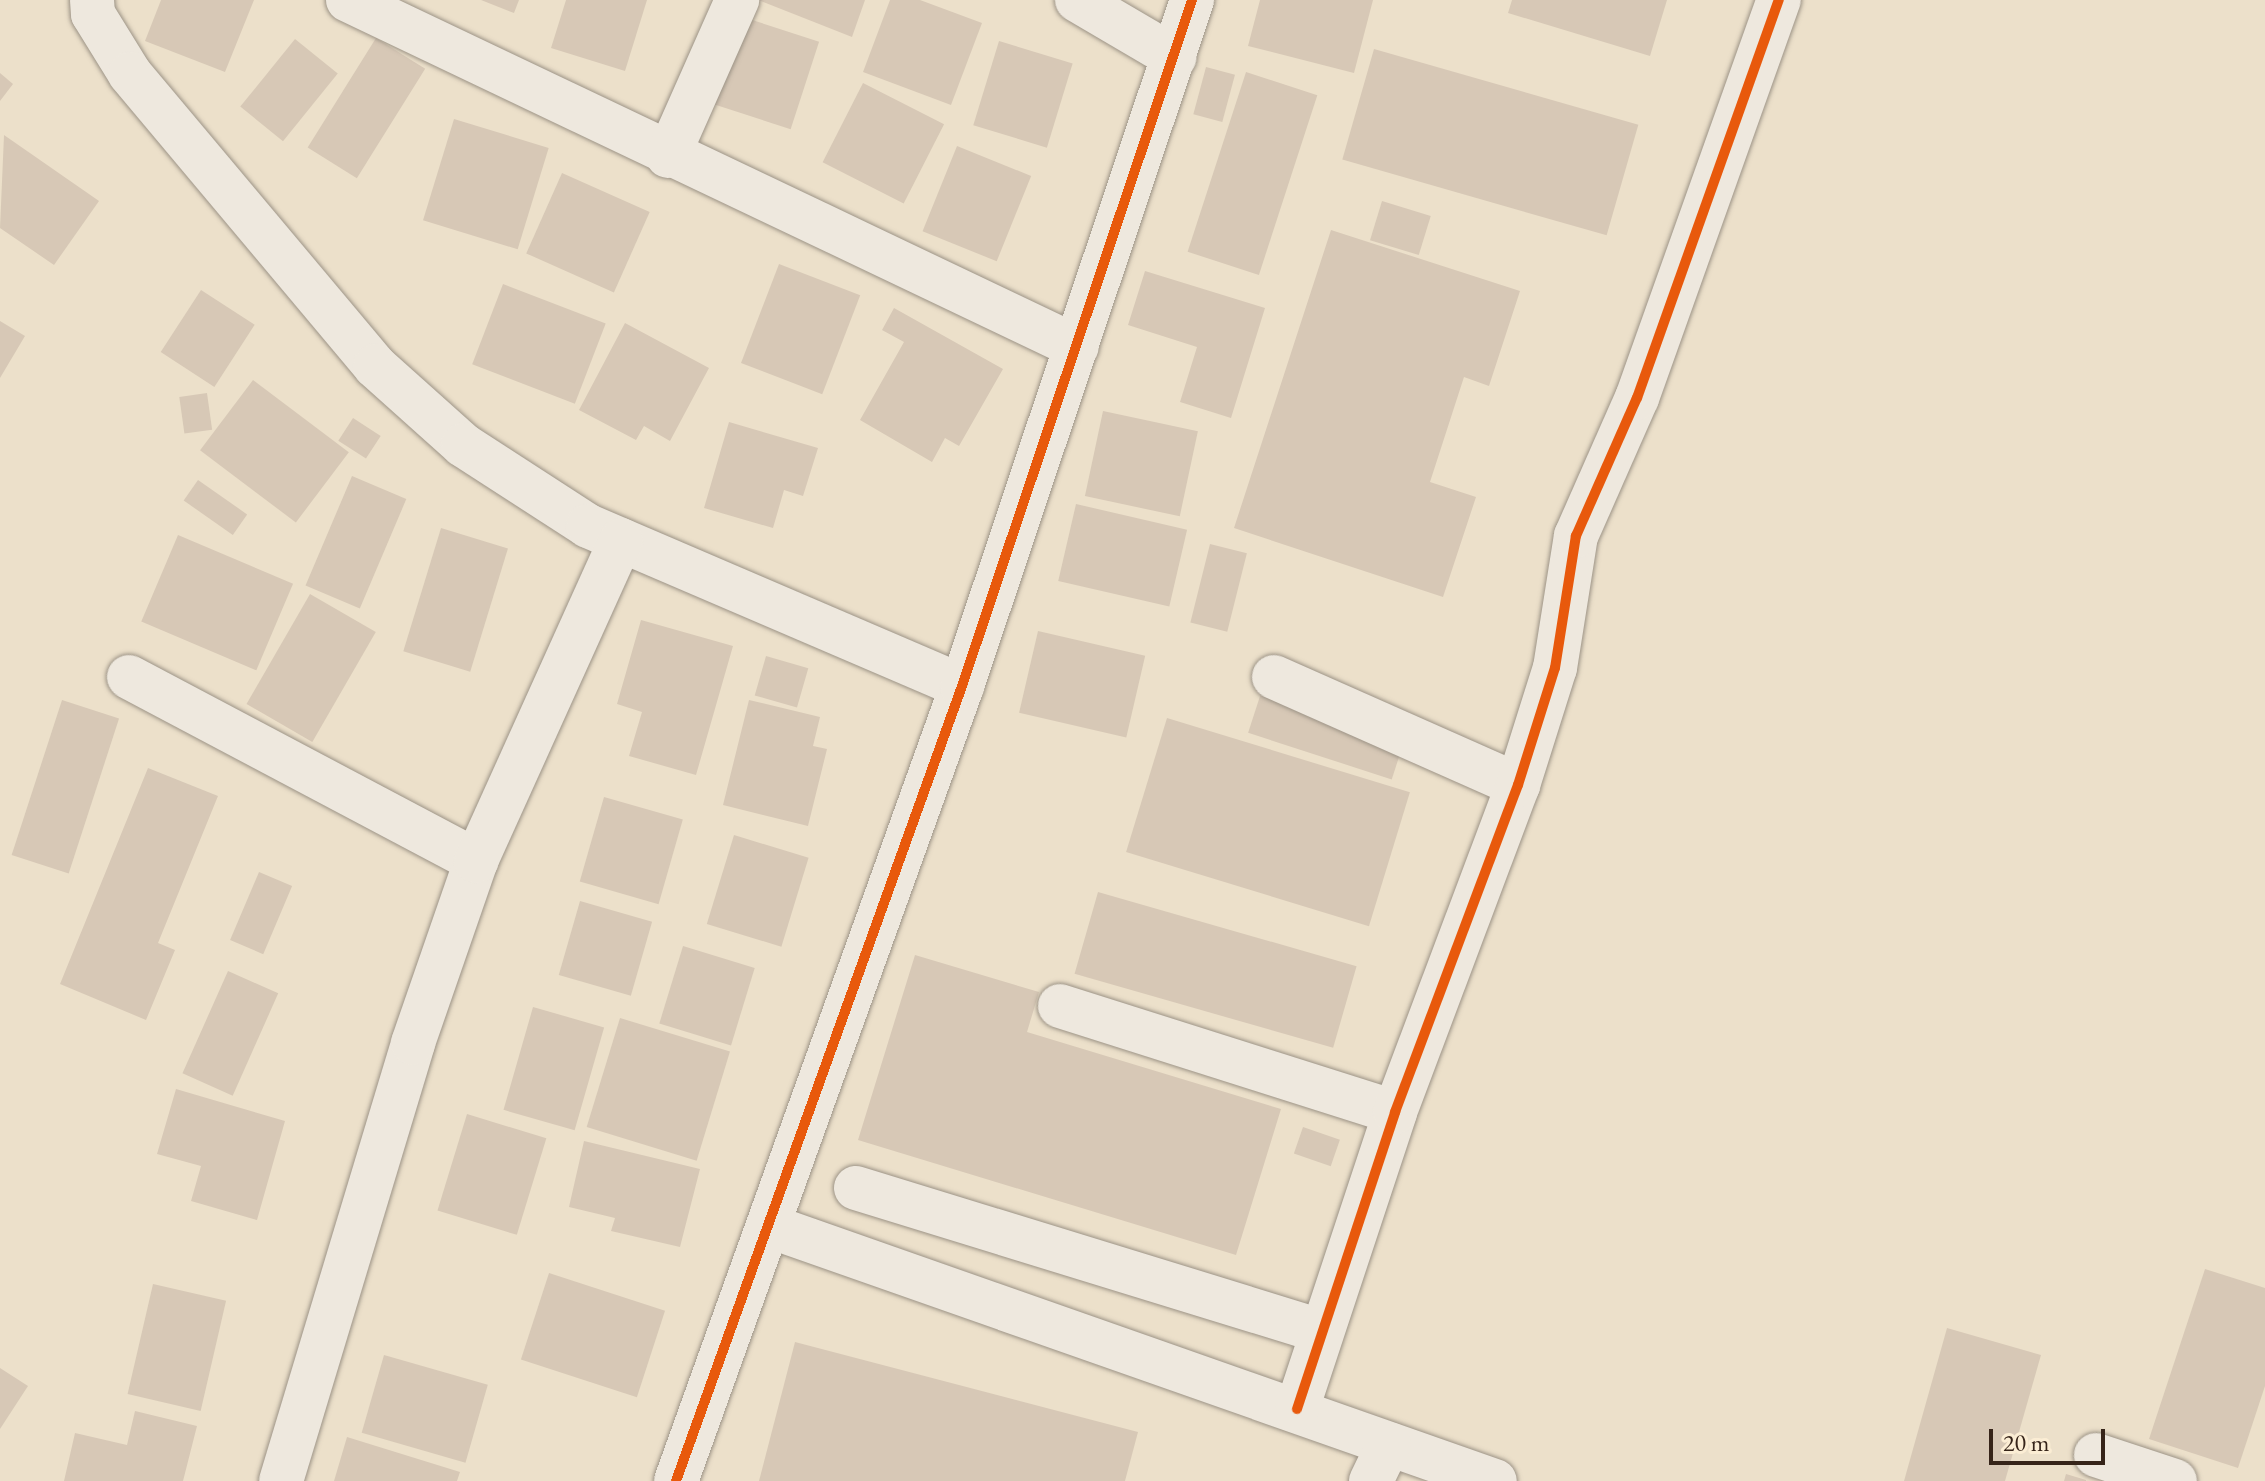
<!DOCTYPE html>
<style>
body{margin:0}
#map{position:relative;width:2265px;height:1481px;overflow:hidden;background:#ece0ca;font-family:"EB Garamond",serif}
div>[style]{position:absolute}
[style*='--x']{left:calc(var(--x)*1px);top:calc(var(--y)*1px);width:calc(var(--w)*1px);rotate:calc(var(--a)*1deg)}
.building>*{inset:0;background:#d7c8b6;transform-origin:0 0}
.roads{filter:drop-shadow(0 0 2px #9c9386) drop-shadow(0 0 2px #9c9386)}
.minor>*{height:44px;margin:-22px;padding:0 22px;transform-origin:22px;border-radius:22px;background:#eee8de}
.cycleway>*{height:10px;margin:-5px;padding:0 5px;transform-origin:5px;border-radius:5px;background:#e8590c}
span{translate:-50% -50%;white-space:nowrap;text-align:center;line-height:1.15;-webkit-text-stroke:6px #fbedd4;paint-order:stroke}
.scale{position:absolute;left:1989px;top:1429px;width:116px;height:36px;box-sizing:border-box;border:4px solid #362419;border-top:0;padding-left:10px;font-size:24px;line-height:28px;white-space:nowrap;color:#362419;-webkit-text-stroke:6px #fbedd4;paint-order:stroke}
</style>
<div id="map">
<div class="building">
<div style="clip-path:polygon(161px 0,254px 0,225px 72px,145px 41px)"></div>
<div style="clip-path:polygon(481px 0,519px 0,514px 13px)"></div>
<div style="clip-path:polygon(566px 0,647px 0,625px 71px,551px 48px)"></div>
<div style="clip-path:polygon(758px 0,865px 0,852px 37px)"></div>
<div style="clip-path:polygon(890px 0,920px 0,982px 23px,951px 105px,863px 72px)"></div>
<div style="clip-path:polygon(1260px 0,1373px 0,1354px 73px,1248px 46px)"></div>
<div style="clip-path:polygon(1512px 0,1667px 0,1650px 56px,1508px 13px)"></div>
<div style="left:743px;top:17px;width:80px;height:92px;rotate:18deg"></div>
<div style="left:376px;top:38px;width:58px;height:129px;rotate:32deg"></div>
<div style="left:295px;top:39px;width:55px;height:87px;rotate:39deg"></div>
<div style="left:999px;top:41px;width:77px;height:88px;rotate:17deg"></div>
<div style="left:1374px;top:49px;width:275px;height:115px;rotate:16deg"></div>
<div style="left:1206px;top:67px;width:30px;height:49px;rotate:15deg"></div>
<div style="left:1246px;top:72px;width:75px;height:189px;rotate:18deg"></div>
<div style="clip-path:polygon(0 73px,13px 84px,0 101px)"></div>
<div style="left:863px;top:83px;width:91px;height:89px;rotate:27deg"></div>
<div style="left:454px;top:119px;width:99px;height:106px;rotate:17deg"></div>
<div style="clip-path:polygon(4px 135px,99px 201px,54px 265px,0 228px)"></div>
<div style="left:957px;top:146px;width:80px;height:92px;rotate:22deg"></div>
<div style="left:562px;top:173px;width:96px;height:88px;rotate:24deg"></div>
<div style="left:1382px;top:201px;width:51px;height:41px;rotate:17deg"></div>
<div style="clip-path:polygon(1331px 230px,1520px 291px,1489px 386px,1464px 377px,1430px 482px,1476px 497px,1443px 597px,1234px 528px)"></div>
<div style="left:779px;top:264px;width:87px;height:106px;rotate:21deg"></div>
<div style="clip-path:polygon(1145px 271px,1265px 308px,1231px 418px,1180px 402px,1197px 347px,1128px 325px)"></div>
<div style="left:503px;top:284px;width:110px;height:86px;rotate:21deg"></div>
<div style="left:201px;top:290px;width:64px;height:74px;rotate:33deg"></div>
<div style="clip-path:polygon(894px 308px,1003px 369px,959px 446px,945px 438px,932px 462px,860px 420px,904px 342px,882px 330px)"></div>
<div style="clip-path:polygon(0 321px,25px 336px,0 378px)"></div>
<div style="clip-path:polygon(625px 323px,709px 368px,670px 441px,644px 426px,636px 440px,579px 410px)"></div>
<div style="left:253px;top:380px;width:120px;height:88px;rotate:37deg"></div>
<div style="left:207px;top:393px;width:37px;height:28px;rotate:82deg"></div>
<div style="left:1103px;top:411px;width:97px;height:87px;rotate:12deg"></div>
<div style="left:353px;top:418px;width:33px;height:27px;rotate:33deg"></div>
<div style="clip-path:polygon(729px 422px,818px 448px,803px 496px,784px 490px,773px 528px,704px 508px)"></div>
<div style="left:352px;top:476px;width:59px;height:119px;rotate:23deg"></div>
<div style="left:198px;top:480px;width:60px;height:25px;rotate:35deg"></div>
<div style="left:1076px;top:504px;width:114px;height:79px;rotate:13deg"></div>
<div style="left:441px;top:528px;width:70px;height:129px;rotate:17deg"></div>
<div style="left:178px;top:535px;width:125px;height:94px;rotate:23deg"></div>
<div style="left:1210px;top:544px;width:38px;height:81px;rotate:14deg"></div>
<div style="left:310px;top:594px;width:76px;height:127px;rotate:30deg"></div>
<div style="clip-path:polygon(641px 620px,733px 646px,696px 775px,629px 756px,642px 712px,617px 704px)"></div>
<div style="left:1038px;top:631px;width:110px;height:84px;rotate:13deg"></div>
<div style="left:766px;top:656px;width:44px;height:41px;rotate:16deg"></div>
<div style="left:1262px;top:690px;width:151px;height:45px;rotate:18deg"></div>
<div style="left:62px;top:700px;width:60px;height:163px;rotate:18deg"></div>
<div style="clip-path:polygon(749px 700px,820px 717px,813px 746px,827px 749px,808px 826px,723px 805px)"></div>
<div style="left:1167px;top:718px;width:254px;height:140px;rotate:17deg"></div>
<div style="clip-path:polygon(148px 768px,218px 796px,158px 943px,175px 950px,146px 1020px,60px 984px)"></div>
<div style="left:604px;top:797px;width:82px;height:88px;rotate:16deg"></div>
<div style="left:734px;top:835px;width:78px;height:93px;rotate:17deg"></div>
<div style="left:259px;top:872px;width:36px;height:74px;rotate:23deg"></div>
<div style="left:1098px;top:892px;width:269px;height:85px;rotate:16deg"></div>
<div style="left:580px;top:901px;width:75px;height:77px;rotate:16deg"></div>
<div style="left:683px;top:946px;width:75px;height:81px;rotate:17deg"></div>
<div style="clip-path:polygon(915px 955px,1039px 992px,1027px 1032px,1281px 1109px,1236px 1255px,858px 1140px)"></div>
<div style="left:228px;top:971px;width:55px;height:112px;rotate:24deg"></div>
<div style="left:533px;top:1007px;width:74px;height:107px;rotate:16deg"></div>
<div style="left:620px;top:1018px;width:115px;height:114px;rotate:17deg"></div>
<div style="clip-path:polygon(176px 1089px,285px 1121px,257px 1220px,191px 1201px,201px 1166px,157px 1154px)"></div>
<div style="left:467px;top:1114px;width:83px;height:101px;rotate:17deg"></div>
<div style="left:1303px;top:1127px;width:39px;height:28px;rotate:19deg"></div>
<div style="clip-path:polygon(584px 1141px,700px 1169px,680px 1247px,611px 1231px,615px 1218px,569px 1207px)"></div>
<div style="clip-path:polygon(2205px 1269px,2265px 1288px,2265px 1386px,2238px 1468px,2149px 1439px)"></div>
<div style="left:549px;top:1273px;width:122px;height:91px;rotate:18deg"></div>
<div style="left:153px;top:1284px;width:75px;height:113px;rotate:13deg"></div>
<div style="clip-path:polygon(1947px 1328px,2041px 1355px,2005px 1481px,1904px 1481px)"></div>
<div style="clip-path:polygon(795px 1342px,1138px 1432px,1125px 1481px,759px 1481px)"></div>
<div style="left:384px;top:1355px;width:108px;height:81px;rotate:16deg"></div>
<div style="clip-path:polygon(0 1368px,28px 1386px,0 1429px)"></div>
<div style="clip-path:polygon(135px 1411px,197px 1426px,183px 1481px,64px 1481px,75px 1433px,127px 1445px)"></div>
<div style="clip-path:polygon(347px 1437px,460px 1472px,457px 1481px,334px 1481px)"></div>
<div style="clip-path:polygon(2066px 1474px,2086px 1480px,2086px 1481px,2064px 1481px)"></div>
</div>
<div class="roads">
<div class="minor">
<div style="--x:92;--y:0;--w:14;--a:86"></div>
<div style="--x:93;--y:14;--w:70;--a:58.3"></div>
<div style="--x:130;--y:74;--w:381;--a:50"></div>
<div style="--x:375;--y:366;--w:118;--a:41.9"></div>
<div style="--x:463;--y:445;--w:149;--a:32.9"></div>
<div style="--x:588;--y:526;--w:407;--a:23.2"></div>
<div style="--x:348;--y:0;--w:807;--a:25.45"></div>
<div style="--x:1077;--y:0;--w:113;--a:30.4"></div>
<div style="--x:668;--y:156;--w:171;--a:-66.1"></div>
<div style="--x:129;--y:677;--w:393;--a:27.9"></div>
<div style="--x:1274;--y:677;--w:267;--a:23.9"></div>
<div style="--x:1060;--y:1006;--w:351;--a:17.6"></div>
<div style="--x:856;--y:1188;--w:486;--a:17.1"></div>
<div style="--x:772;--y:1227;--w:766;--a:19.36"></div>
<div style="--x:1297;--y:1409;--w:313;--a:-71.7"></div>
<div style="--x:1395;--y:1112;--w:349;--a:-69.4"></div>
<div style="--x:1518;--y:785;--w:123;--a:-72.5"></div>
<div style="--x:1555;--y:668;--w:134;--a:-81"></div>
<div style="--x:1576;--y:536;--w:151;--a:-66.2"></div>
<div style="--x:1637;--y:398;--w:423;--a:-70.4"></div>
<div style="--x:2096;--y:1455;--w:83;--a:18.2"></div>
<div style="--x:281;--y:1481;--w:457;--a:-73.2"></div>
<div style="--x:413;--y:1043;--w:193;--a:-70.9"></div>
<div style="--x:476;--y:861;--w:352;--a:-65.7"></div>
<div style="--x:676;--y:1481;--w:845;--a:-70.21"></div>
<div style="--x:962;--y:686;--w:724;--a:-71.46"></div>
<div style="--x:1371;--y:1481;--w:41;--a:-64.1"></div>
</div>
</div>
<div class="cycleway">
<div style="--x:1297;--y:1409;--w:313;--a:-71.7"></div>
<div style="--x:1395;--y:1112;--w:349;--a:-69.4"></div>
<div style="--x:1518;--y:785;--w:123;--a:-72.5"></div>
<div style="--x:1555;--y:668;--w:134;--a:-81"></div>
<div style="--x:1576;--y:536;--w:151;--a:-66.2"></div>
<div style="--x:1637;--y:398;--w:423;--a:-70.4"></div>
<div style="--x:676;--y:1481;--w:845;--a:-70.21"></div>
<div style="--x:962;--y:686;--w:724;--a:-71.46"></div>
</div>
<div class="scale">20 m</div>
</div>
